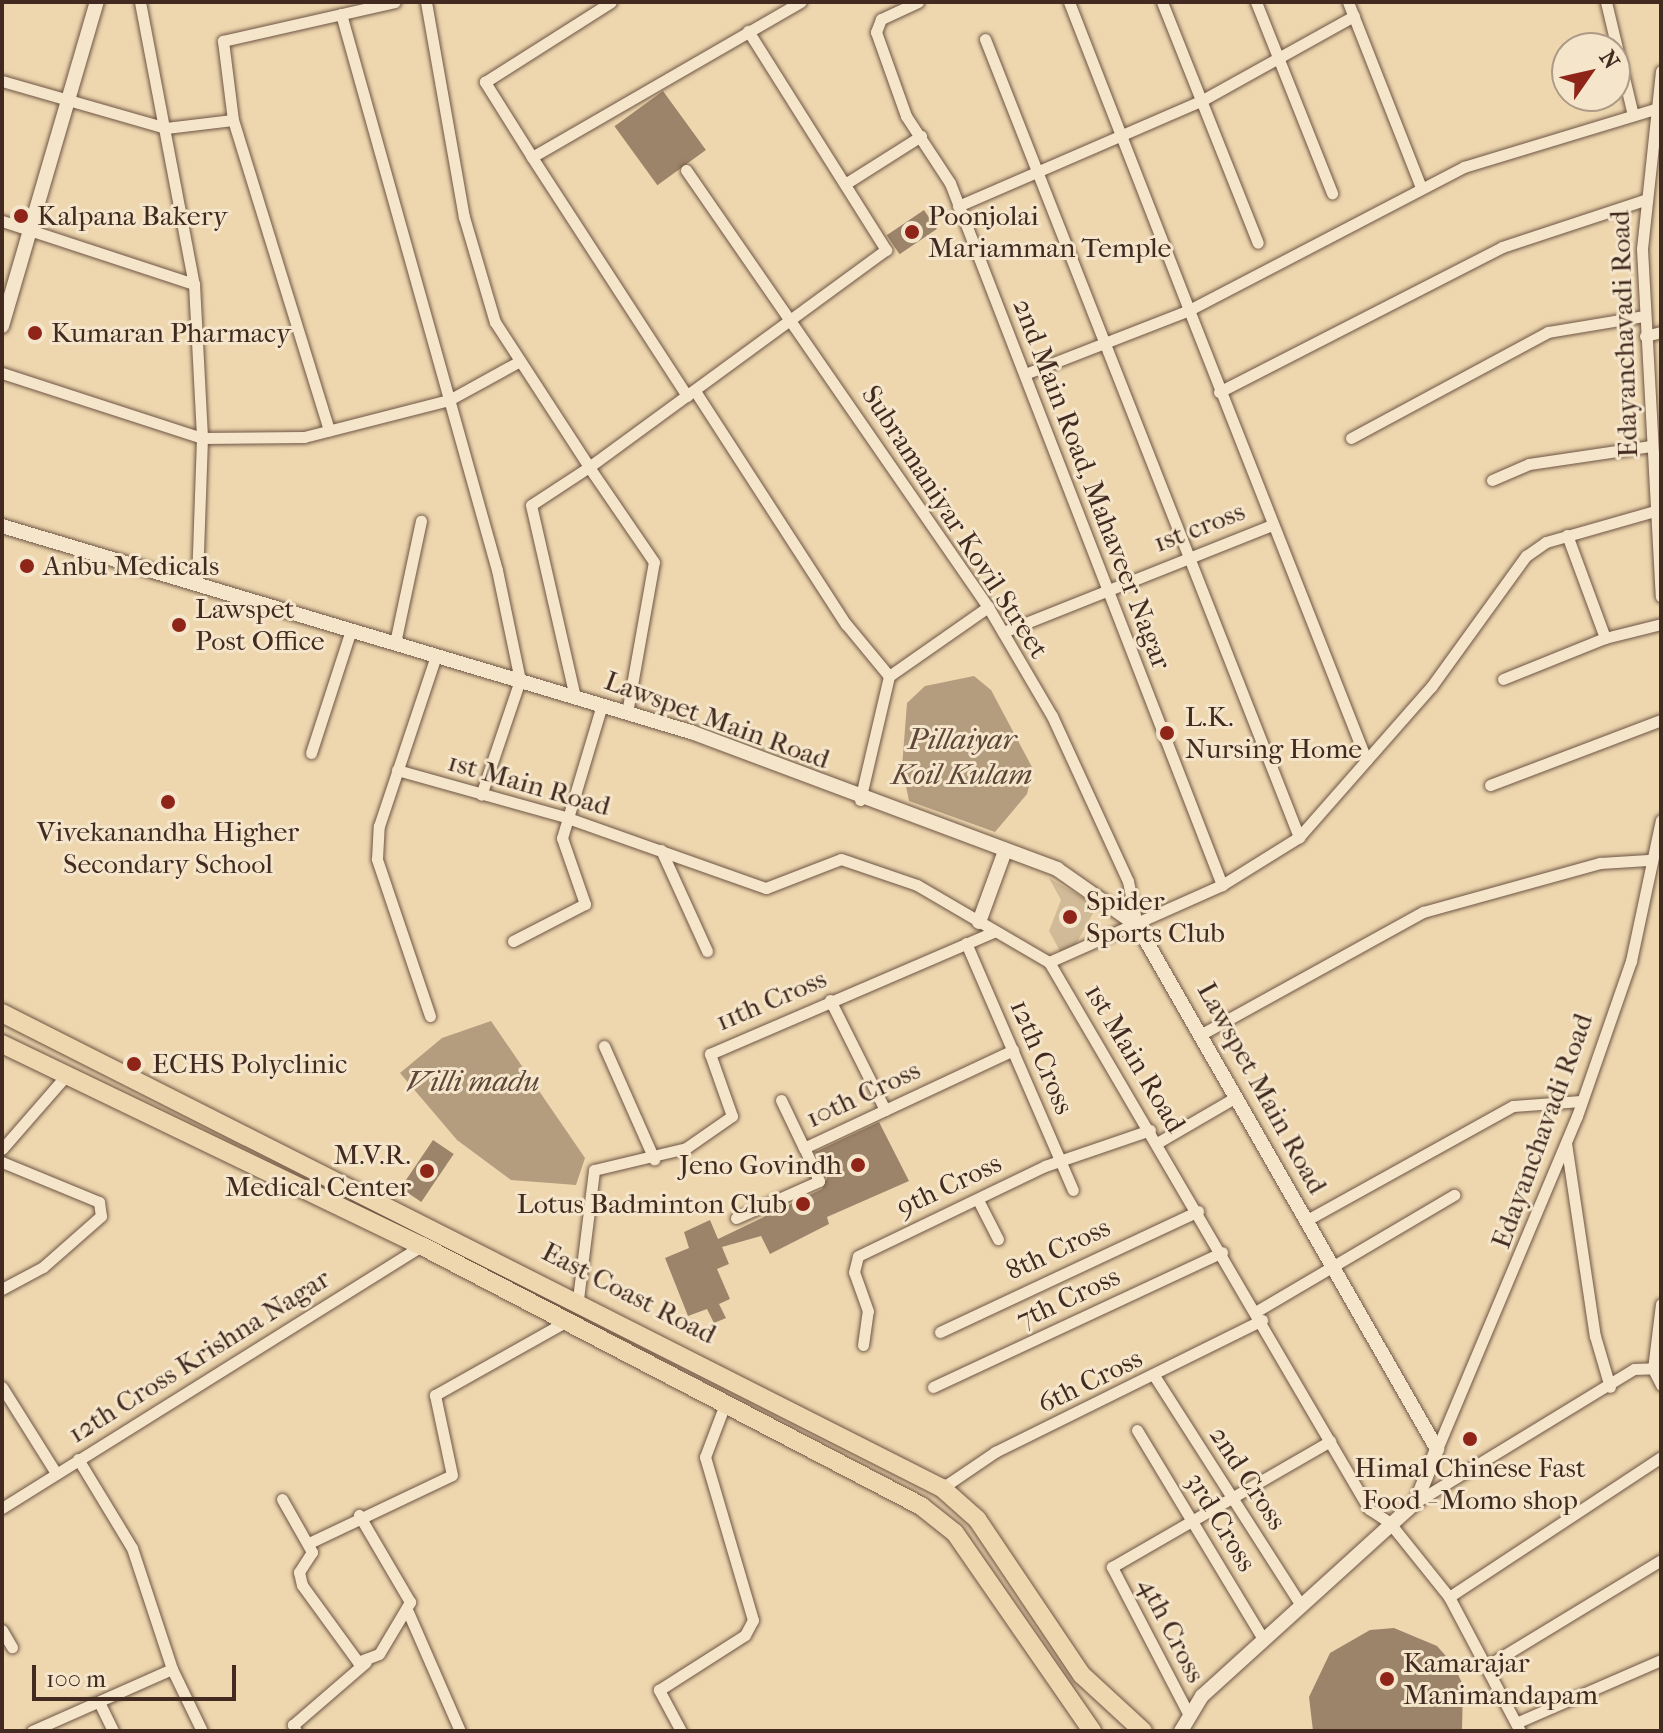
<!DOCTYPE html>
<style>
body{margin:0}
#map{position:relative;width:1663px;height:1733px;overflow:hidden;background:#eed7af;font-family:"IM FELL French Canon",serif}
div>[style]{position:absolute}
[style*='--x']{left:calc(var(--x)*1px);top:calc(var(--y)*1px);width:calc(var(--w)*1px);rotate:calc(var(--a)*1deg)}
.green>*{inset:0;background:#d1ba97}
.water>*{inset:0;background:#b49c7e}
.building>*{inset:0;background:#9c846a;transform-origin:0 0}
.roads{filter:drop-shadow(0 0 2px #6e5544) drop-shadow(0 0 2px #6e5544)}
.minor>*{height:11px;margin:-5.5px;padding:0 5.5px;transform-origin:5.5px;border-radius:5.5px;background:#f4e5cb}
.tertiary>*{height:14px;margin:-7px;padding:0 7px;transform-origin:7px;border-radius:7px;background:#f4e5cb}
.trunk>*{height:18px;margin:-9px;padding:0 9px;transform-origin:9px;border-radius:9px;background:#eed7af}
.dots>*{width:22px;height:22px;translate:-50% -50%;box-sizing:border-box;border:4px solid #f4e5cb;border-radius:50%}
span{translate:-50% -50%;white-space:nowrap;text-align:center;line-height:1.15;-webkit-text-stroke:6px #f4e5cb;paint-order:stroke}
.poi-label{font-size:28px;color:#432a20}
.left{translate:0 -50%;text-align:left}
.right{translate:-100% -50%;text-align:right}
.street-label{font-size:28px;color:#432a20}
.water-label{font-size:30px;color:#5f4638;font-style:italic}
.frame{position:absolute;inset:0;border:4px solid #432a20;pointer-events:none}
.north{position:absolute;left:1551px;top:32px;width:80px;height:80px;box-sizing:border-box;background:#f4e5cb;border:2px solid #ad9a87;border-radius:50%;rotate:56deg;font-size:22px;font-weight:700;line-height:32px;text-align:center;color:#432a20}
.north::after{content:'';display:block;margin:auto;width:28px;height:36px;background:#8f2418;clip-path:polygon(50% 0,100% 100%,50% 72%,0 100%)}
.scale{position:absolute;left:32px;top:1665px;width:204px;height:36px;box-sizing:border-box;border:4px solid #432a20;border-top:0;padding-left:10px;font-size:24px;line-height:28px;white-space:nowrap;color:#432a20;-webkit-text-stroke:6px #f4e5cb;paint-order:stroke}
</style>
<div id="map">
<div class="green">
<div style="clip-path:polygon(1049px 878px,1097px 906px,1071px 953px,1061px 953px,1049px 931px,1061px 900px)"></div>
</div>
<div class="water">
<div style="clip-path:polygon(974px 676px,991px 690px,1033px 769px,1027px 794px,995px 832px,909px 801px,902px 767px,907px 703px,925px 686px)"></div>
<div style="clip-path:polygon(491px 1021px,585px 1158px,576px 1185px,511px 1180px,457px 1140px,400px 1073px,442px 1038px)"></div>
</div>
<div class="building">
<div style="left:663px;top:91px;width:73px;height:60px;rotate:54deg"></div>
<div style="left:924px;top:210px;width:23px;height:45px;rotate:56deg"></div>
<div style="clip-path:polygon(879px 1122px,909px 1181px,827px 1217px,829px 1224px,770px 1254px,761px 1236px,722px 1247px,729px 1264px,717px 1269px,730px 1299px,719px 1304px,726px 1318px,714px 1323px,707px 1309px,688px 1316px,665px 1258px,689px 1248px,684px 1232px,710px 1220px,718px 1239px,822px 1189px,827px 1178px,815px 1152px)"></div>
<div style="left:433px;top:1140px;width:25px;height:58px;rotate:34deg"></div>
<div style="clip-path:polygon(1394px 1628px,1437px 1646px,1453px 1664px,1463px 1685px,1462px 1731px,1313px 1731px,1309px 1697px,1330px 1653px,1370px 1630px)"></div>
</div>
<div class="roads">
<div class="minor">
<div style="--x:140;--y:2;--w:287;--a:79.2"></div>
<div style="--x:194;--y:284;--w:154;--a:87"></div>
<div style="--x:202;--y:438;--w:146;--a:92"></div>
<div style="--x:426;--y:2;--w:218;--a:80"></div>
<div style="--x:464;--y:217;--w:109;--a:73.6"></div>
<div style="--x:495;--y:322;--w:173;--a:57"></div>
<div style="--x:589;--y:467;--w:69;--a:146.8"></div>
<div style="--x:531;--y:505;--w:197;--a:77.1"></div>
<div style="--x:918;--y:2;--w:41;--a:155.3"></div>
<div style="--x:881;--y:19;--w:14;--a:111"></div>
<div style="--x:876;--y:32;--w:89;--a:70.3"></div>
<div style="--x:906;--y:116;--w:80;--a:56.7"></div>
<div style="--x:950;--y:183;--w:753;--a:68.82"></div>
<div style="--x:1069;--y:2;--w:331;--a:68.7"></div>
<div style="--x:1189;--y:310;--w:310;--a:-27.5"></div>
<div style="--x:1464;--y:167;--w:206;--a:-16.9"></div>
<div style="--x:1162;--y:2;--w:259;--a:68.3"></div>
<div style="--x:1256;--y:2;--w:206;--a:68.3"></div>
<div style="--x:1348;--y:2;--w:199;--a:68.5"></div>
<div style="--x:1606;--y:2;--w:116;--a:76.6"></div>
<div style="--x:341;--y:14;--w:577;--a:74.33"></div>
<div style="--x:497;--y:570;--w:112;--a:78.2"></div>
<div style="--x:520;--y:680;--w:121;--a:108.7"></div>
<div style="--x:985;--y:39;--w:858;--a:68.52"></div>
<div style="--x:1661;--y:71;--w:179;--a:96.1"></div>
<div style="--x:1642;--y:249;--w:348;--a:86.9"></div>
<div style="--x:2;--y:81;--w:171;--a:16"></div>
<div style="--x:166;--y:128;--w:67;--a:-6.8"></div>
<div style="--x:233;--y:120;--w:80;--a:-97.2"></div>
<div style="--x:223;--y:41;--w:176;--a:-12.8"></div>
<div style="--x:233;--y:120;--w:325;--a:72.8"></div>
<div style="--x:532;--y:157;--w:89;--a:-122.1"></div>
<div style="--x:485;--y:82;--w:149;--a:-32.4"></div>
<div style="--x:686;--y:170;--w:531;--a:55.35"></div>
<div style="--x:988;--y:607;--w:126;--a:59.6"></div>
<div style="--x:1052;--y:716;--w:182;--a:65.3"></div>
<div style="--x:1128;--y:881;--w:45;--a:78.4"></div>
<div style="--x:845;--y:184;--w:90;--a:-32.3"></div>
<div style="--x:958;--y:206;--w:265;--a:-23.4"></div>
<div style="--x:1201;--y:101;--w:175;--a:-29.1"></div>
<div style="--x:2;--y:221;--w:202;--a:18.2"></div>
<div style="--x:1645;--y:336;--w:16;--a:-14"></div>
<div style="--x:2;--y:373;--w:210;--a:18"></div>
<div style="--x:202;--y:438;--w:102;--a:-0.6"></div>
<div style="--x:304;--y:437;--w:150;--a:-14.3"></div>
<div style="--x:449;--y:400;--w:81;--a:-28.8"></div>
<div style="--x:1025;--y:374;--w:176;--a:-21.3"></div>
<div style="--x:1189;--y:310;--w:484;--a:68.5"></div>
<div style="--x:695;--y:391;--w:278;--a:57.1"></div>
<div style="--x:846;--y:624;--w:67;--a:50.4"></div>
<div style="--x:1219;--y:392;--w:318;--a:-27.1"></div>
<div style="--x:1502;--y:247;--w:150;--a:-18.3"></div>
<div style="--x:687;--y:396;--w:285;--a:-123"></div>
<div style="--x:532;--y:157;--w:310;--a:-30"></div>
<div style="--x:1351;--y:438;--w:224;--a:-28.3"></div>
<div style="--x:1548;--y:332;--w:97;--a:-9.5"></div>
<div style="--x:1492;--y:480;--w:40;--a:-23.4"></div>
<div style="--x:1529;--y:464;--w:123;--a:-8.4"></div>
<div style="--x:1567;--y:535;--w:110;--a:69.7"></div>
<div style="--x:1003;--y:632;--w:289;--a:-21.7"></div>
<div style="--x:395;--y:643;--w:125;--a:-78"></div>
<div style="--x:1503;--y:679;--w:110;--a:-21.9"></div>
<div style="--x:1605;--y:638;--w:58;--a:-14"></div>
<div style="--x:627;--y:713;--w:153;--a:-79.9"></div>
<div style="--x:654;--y:562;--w:115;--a:-124.4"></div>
<div style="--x:589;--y:467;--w:368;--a:-36.2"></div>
<div style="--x:886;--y:250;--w:259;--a:-122.2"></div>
<div style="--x:311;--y:753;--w:129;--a:-72"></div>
<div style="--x:397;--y:770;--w:174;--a:15.6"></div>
<div style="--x:565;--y:817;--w:213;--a:19.5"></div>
<div style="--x:766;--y:888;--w:80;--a:-21.1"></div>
<div style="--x:841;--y:859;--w:80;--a:18.9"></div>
<div style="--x:917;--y:885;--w:153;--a:30.3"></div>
<div style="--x:1049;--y:962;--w:634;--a:59.67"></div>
<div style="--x:1369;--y:1509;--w:24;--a:33"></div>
<div style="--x:1389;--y:1522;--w:96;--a:51.3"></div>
<div style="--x:1449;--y:1597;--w:152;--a:62.1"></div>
<div style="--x:1490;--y:785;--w:183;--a:-20.8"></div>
<div style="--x:860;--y:800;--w:127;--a:-76.8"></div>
<div style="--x:889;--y:676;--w:121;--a:-34.9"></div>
<div style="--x:661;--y:850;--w:111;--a:65.5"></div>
<div style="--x:513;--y:941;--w:81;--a:-27.2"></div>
<div style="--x:585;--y:904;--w:70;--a:-109.2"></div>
<div style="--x:562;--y:838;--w:139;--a:-73.3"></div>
<div style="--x:966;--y:943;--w:269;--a:66.6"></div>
<div style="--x:1049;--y:962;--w:189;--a:-24"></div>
<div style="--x:1222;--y:885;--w:91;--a:-31.9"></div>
<div style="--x:1299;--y:837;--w:200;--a:-48.7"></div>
<div style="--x:1431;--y:687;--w:162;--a:-54.1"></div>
<div style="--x:1526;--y:556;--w:24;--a:-35"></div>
<div style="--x:1546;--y:542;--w:113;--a:-15.9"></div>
<div style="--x:830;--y:1000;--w:123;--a:63.4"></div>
<div style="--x:430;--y:1016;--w:166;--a:-108.7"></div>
<div style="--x:377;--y:859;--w:33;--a:-87"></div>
<div style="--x:379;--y:826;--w:179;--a:-71.5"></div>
<div style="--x:1200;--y:1035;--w:255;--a:-28.9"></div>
<div style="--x:1423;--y:912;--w:184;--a:-15.5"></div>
<div style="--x:1600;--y:863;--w:48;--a:-3.6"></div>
<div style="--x:604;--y:1046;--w:124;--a:66.1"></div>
<div style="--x:781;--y:1100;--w:53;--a:64.4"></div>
<div style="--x:1157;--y:1143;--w:91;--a:-30.2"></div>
<div style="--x:1566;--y:1143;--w:195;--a:81.5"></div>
<div style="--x:1595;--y:1336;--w:53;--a:73.6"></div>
<div style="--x:2;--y:1149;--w:94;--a:-48.9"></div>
<div style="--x:2;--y:1162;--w:105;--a:22.4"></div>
<div style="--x:99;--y:1202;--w:14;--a:82"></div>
<div style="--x:101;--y:1216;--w:77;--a:138.7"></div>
<div style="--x:43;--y:1267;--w:47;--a:151.8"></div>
<div style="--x:978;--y:1200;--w:44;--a:62.9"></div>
<div style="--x:736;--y:1218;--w:91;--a:-24"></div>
<div style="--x:819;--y:1181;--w:36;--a:-114"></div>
<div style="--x:804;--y:1148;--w:231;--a:-25.1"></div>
<div style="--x:1307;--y:1220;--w:235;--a:-29"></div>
<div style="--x:1513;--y:1106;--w:68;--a:-4.2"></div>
<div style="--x:578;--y:1299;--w:130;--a:-82.9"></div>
<div style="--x:594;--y:1170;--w:95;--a:-13.4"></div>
<div style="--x:686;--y:1148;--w:56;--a:-34.8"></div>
<div style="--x:732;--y:1116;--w:66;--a:-109.5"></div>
<div style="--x:710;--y:1054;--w:310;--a:-23.3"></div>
<div style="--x:1661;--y:1304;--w:65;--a:97"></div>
<div style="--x:1653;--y:1369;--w:18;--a:63"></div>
<div style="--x:1257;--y:1311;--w:229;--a:-30.5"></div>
<div style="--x:940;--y:1332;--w:285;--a:-25.1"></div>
<div style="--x:863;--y:1345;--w:34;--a:-82"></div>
<div style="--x:868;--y:1311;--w:41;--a:-109.7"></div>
<div style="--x:854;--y:1272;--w:16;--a:-76"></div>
<div style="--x:858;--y:1256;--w:208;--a:-25.7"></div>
<div style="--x:1045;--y:1166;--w:111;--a:-18.9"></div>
<div style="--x:1155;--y:1377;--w:269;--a:57.4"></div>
<div style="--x:2;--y:1387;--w:102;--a:57.9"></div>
<div style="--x:933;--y:1387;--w:319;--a:-25"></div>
<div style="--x:1137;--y:1430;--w:244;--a:58.9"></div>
<div style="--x:1437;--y:1449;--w:361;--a:-67.2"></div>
<div style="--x:1577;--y:1116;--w:164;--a:-70.8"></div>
<div style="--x:1631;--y:961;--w:144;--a:-78"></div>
<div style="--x:78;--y:1459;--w:104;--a:58.8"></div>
<div style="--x:132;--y:1548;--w:127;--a:71.7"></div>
<div style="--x:172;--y:1669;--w:69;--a:64.2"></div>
<div style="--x:942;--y:1488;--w:64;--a:-34.2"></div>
<div style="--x:995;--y:1452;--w:298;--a:-26.3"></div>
<div style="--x:282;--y:1499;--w:61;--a:60.5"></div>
<div style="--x:312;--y:1552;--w:24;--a:123"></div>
<div style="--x:299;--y:1572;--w:13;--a:77"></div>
<div style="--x:302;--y:1585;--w:95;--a:54"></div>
<div style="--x:358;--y:1662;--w:22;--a:-21"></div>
<div style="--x:379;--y:1654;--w:61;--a:-59.2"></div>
<div style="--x:410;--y:1602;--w:101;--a:-120.4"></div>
<div style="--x:1416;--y:1502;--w:255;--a:-31.4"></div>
<div style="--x:1634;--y:1369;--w:27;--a:-2"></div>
<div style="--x:2;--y:1508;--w:495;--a:-32"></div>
<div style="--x:309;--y:1543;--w:158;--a:-25.4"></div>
<div style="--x:452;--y:1475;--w:82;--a:-102"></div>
<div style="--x:435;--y:1395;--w:151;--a:-29.3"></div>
<div style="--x:1449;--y:1597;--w:254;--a:-33.4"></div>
<div style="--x:408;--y:1612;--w:130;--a:66.4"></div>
<div style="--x:2;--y:1630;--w:20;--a:60"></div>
<div style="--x:1490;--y:1664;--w:200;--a:-31.3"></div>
<div style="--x:99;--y:1702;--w:32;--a:64"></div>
<div style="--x:1189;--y:1715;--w:167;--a:-117.5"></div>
<div style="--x:1112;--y:1567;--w:252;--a:-30"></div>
<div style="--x:1516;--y:1723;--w:158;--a:-23.5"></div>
<div style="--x:32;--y:1731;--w:153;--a:-23.9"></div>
<div style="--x:296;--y:1731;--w:7;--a:-117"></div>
<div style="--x:293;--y:1725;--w:96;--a:-40.8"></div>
<div style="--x:681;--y:1731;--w:47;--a:-118.2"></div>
<div style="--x:659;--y:1690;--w:102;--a:-32.6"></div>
<div style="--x:745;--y:1635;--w:17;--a:-62"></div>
<div style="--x:753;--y:1620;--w:170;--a:-106.4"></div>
<div style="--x:705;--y:1457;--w:57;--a:-69.3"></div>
</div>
<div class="tertiary">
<div style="--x:2;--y:326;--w:338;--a:-73.7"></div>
<div style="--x:2;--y:526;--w:719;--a:16.65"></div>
<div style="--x:691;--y:732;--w:391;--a:20.5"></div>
<div style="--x:1057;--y:869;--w:98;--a:35"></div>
<div style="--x:1137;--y:925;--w:604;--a:60.21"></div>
<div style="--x:1437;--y:1449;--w:57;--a:111.6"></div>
<div style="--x:1416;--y:1502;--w:289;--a:137.8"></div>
<div style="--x:1202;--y:1696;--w:41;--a:121"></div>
<div style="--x:979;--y:922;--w:76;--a:-69.9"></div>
</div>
<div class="trunk">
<div style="--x:2;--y:1013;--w:1053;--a:26.81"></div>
<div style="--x:942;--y:1488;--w:47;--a:41.5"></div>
<div style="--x:977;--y:1519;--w:188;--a:56.1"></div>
<div style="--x:1082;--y:1675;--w:83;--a:42.6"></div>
<div style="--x:2;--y:1044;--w:466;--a:25.7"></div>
<div style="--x:422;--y:1246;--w:563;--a:27.52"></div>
<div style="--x:921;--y:1506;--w:43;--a:38.5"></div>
<div style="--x:955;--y:1533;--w:241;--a:55.3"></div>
</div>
</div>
<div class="dots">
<div style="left:21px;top:216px;background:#8f2418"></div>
<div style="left:912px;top:232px;background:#8f2418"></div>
<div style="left:35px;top:333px;background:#8f2418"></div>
<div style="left:27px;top:566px;background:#8f2418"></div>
<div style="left:179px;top:625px;background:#8f2418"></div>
<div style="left:1167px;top:733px;background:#8f2418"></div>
<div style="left:168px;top:802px;background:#8f2418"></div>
<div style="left:1070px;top:917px;background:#8f2418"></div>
<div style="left:134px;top:1064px;background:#8f2418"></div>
<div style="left:858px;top:1165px;background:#8f2418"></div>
<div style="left:427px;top:1171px;background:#8f2418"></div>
<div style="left:803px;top:1204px;background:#8f2418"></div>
<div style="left:1470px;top:1439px;background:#8f2418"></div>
<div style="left:1387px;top:1679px;background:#8f2418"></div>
</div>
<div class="poi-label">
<span class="left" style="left:37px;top:216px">Kalpana Bakery</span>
<span class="left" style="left:928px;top:232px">Poonjolai<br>Mariamman Temple</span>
<span class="left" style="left:51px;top:333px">Kumaran Pharmacy</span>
<span class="left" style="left:43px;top:566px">Anbu Medicals</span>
<span class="left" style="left:195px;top:625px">Lawspet<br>Post Office</span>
<span class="left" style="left:1185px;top:733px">L.K.<br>Nursing Home</span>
<span style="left:168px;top:848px">Vivekanandha Higher<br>Secondary School</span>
<span class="left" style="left:1086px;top:917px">Spider<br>Sports Club</span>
<span class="left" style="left:152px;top:1064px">ECHS Polyclinic</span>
<span class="right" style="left:411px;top:1171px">M.V.R.<br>Medical Center</span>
<span class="right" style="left:842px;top:1165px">Jeno Govindh</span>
<span class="right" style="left:787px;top:1204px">Lotus Badminton Club</span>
<span style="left:1470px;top:1484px">Himal Chinese Fast<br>Food - Momo shop</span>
<span class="left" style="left:1403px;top:1679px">Kamarajar<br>Manimandapam</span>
</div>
<div class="street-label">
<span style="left:1624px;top:334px;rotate:-92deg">Edayanchavadi Road</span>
<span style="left:1092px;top:484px;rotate:69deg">2nd Main Road, Mahaveer Nagar</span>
<span style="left:955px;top:522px;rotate:57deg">Subramaniyar Kovil Street</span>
<span style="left:1199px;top:527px;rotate:-21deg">1st cross</span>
<span style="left:717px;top:720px;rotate:20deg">Lawspet Main Road</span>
<span style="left:529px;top:784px;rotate:16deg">1st Main Road</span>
<span style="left:771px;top:1000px;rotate:-23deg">11th Cross</span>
<span style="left:1042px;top:1057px;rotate:67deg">12th Cross</span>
<span style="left:1135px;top:1058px;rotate:59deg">1st Main Road</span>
<span style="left:1262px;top:1088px;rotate:61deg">Lawspet Main Road</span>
<span style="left:863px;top:1094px;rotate:-25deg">10th Cross</span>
<span style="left:1542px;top:1131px;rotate:-70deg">Edayanchavadi Road</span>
<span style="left:949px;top:1185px;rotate:-25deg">9th Cross</span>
<span style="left:1058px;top:1249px;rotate:-25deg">8th Cross</span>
<span style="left:629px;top:1293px;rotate:27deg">East Coast Road</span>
<span style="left:1068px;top:1298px;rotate:-25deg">7th Cross</span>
<span style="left:199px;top:1356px;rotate:-32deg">12th Cross Krishna Nagar</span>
<span style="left:1090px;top:1381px;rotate:-26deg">6th Cross</span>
<span style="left:1248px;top:1478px;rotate:57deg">2nd Cross</span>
<span style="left:1221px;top:1522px;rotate:59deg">3rd Cross</span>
<span style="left:1172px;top:1630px;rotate:63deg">4th Cross</span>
</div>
<div class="water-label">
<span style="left:962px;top:757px">Pillaiyar<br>Koil Kulam</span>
<span style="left:473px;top:1082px">Villi madu</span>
</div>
<div class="frame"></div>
<div class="north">N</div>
<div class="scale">100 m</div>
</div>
